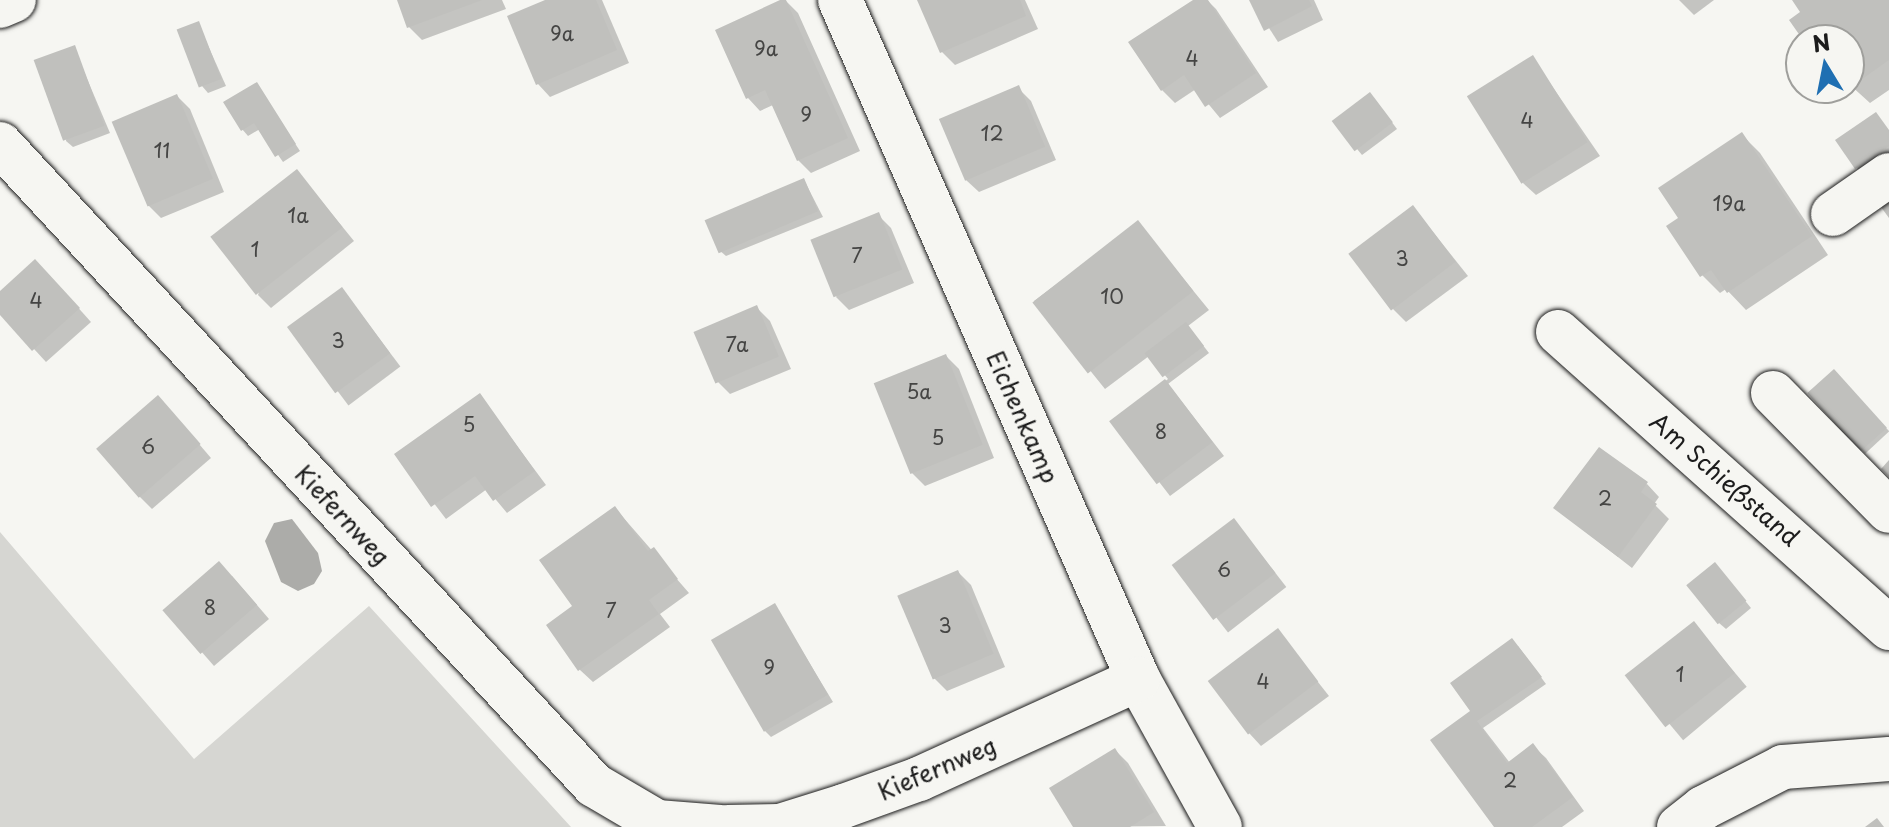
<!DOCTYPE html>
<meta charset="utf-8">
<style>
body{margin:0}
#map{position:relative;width:1889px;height:827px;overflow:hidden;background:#f6f6f2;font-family:"Playpen Sans",sans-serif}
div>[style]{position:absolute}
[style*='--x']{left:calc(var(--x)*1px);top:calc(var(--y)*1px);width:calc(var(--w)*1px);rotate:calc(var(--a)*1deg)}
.green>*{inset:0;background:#d6d6d2}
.water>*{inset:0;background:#acaca9}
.shadow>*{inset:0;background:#0003;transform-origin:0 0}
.building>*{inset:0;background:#c0c0bd;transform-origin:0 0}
.roads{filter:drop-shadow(0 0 2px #1c1c1c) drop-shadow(0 0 2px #1c1c1c)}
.minor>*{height:44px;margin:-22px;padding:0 22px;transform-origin:22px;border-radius:22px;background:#f6f6f2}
span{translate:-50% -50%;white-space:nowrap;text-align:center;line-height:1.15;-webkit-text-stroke:6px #f6f6f2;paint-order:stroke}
.number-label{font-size:20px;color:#454544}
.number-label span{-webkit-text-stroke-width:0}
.street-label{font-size:24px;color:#1c1c1c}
.north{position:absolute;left:1785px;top:24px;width:80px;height:80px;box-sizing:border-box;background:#f6f6f2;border:2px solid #9f9f9c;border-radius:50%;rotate:350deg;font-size:22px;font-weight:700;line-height:32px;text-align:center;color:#1c1c1c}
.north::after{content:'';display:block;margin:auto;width:28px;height:36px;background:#1f6fb2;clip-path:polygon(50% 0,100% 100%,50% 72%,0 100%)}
</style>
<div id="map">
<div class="green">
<div style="clip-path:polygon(0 532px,194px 759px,369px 606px,571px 827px,0 827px)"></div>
</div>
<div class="water">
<div style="clip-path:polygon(292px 519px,318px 553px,322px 571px,314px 584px,298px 591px,281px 582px,265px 541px,274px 523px)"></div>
</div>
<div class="shadow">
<div style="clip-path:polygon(399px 0,502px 0,506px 9px,422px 40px,409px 27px)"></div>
<div style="clip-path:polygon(551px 0,602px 0,629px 63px,550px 97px,538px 84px)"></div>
<div style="clip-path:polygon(785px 0,798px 13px,860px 151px,811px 173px,798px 160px,773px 105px,760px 111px,748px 98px)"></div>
<div style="clip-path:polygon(921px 0,1025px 0,1038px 29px,955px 65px,942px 52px)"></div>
<div style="clip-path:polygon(1196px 0,1207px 0,1216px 9px,1268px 87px,1220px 118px,1196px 89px,1175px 103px,1162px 90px)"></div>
<div style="clip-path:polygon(1251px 0,1314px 0,1323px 20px,1278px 42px)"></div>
<div style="clip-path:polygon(1679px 0,1714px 0,1694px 15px)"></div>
<div style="clip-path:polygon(1794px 0,1889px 0,1889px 90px,1870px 103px,1849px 84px,1849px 40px,1805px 40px,1803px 13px)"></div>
<div style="clip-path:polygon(198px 23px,226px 86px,208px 93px,202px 86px)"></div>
<div style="clip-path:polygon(74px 48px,110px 133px,73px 147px,66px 141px)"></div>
<div style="clip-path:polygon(1532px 57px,1600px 156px,1536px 195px,1523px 183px)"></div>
<div style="clip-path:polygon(256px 84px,300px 151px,283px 162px,260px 129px,248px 136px,242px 129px)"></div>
<div style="clip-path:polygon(1018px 88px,1031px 101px,1056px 160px,979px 192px,966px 180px)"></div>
<div style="clip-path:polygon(177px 96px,190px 109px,224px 192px,161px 218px,148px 205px)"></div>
<div style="clip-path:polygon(1376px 101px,1397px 129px,1362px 155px,1334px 121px)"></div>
<div style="clip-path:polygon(1889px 131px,1889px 156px,1863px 174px,1857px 168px)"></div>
<div style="clip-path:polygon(1742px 135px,1760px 153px,1828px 255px,1746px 310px,1726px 289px,1720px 293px,1702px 275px,1680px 218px)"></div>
<div style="clip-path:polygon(297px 171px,354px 241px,271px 308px,258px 295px)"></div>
<div style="clip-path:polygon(804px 180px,823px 217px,726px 256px,719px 250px)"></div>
<div style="clip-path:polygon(1413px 207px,1468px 276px,1406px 322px,1393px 309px)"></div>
<div style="clip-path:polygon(878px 215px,891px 228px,914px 283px,849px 310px,836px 297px)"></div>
<div style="clip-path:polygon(1138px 223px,1209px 310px,1188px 326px,1209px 353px,1168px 384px,1224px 456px,1170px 496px,1112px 421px,1168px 379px,1149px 356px,1105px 389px,1034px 301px)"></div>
<div style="clip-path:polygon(48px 274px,91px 322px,46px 362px,0 312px,0 293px)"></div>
<div style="left:342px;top:289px;width:97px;height:65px;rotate:53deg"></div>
<div style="clip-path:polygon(757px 308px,770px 321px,791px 369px,730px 394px,717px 381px)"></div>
<div style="clip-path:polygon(946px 356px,959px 369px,994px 458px,925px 486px,912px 473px)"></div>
<div style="left:1834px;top:372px;width:81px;height:33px;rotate:47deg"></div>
<div style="clip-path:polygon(480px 396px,546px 485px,507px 513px,487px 489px,446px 519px,397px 455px)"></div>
<div style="clip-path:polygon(170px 410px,211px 458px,152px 509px,139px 496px)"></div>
<div style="clip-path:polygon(1647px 484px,1659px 497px,1654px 504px,1669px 519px,1632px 568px,1555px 508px)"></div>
<div style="clip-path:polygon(615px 508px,689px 593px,660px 614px,670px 627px,593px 682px,580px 670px,575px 606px)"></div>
<div style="left:1234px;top:520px;width:85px;height:74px;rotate:52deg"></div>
<div style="clip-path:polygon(1721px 571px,1751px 608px,1726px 629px,1719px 623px)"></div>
<div style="clip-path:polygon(958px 572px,971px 585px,1005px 667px,947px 691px,934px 678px)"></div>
<div style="clip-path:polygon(232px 576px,269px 619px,214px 666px,165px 610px)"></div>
<div style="clip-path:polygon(775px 606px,833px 702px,771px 737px,765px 731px)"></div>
<div style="left:1694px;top:624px;width:82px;height:83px;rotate:50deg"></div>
<div style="clip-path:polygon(1277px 630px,1329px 696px,1261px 746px,1249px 733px)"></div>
<div style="clip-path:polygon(1518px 646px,1546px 684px,1483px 728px,1510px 763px,1533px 746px,1546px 758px,1584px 811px,1562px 827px,1496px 827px,1476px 719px)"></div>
<div style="clip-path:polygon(1115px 750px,1128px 763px,1166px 826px,1076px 827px)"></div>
</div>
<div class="building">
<div style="clip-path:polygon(397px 0,482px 0,407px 28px)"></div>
<div style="clip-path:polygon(545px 0,596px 0,617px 50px,536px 85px,507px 16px)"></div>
<div style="clip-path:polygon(780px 0,786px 0,848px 138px,797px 161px,765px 90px,746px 99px,715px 30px)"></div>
<div style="clip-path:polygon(917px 0,1020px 0,1026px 16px,940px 53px)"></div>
<div style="clip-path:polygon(1193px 0,1208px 0,1256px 73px,1205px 107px,1184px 75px,1161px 91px,1128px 42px)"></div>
<div style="clip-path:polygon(1249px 0,1309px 0,1312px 6px,1264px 31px)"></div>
<div style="clip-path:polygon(1792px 0,1889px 0,1889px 60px,1851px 87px,1849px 40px,1803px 40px,1789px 20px,1800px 12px)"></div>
<div style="left:199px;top:21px;width:62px;height:24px;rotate:69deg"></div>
<div style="left:75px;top:45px;width:86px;height:44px;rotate:70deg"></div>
<div style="left:1533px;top:55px;width:103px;height:78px;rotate:58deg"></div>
<div style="clip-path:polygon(257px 82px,296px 144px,275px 157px,254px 123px,241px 131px,223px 102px)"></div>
<div style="left:1019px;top:85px;width:67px;height:87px;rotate:67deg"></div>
<div style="left:1370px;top:92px;width:38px;height:48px;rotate:53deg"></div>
<div style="left:177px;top:94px;width:92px;height:71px;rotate:67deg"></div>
<div style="clip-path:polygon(1876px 112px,1889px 130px,1889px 146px,1855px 169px,1835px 140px)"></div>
<div style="clip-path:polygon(1742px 132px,1812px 236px,1727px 293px,1711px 270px,1700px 277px,1666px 226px,1678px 218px,1658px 188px)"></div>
<div style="left:297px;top:169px;width:74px;height:110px;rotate:52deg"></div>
<div style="left:804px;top:178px;width:36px;height:108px;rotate:67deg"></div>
<div style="clip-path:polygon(1889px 201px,1889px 218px,1881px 207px)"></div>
<div style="left:1413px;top:205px;width:71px;height:81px;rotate:53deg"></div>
<div style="left:879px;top:212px;width:62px;height:74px;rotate:68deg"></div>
<div style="left:1138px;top:220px;width:90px;height:134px;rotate:52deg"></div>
<div style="clip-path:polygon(35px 259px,80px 308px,32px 351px,0 315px,0 291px)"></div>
<div style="left:342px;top:287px;width:82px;height:68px;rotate:54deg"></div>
<div style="left:757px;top:305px;width:56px;height:69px;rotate:67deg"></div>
<div style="left:1186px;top:322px;width:30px;height:52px;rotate:53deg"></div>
<div style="left:946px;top:354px;width:98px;height:78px;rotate:68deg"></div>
<div style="left:1834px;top:369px;width:79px;height:36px;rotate:48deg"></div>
<div style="left:1165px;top:379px;width:79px;height:70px;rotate:53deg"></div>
<div style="clip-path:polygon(480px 393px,535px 471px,493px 501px,475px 476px,431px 507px,394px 454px)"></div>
<div style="left:158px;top:395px;width:65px;height:82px;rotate:49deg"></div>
<div style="clip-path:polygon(1599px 447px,1648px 482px,1641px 492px,1657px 504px,1618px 557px,1553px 508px)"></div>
<div style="clip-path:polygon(1889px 460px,1889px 477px,1881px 469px)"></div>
<div style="clip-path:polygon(615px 506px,648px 551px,654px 547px,678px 579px,649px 600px,659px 614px,578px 671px,546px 625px,572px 606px,539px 560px)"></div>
<div style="left:1234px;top:518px;width:69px;height:78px;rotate:53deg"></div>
<div style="left:219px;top:561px;width:58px;height:75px;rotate:49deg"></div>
<div style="left:1715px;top:562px;width:50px;height:37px;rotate:51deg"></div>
<div style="left:958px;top:570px;width:91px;height:66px;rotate:67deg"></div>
<div style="left:775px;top:603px;width:106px;height:74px;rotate:60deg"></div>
<div style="left:1694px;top:621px;width:66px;height:88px;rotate:52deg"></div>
<div style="left:1278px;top:628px;width:67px;height:88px;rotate:53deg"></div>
<div style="clip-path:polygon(1512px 638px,1542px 677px,1477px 721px,1507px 763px,1533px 743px,1573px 797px,1532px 827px,1494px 827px,1430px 740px,1470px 711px,1450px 683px)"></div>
<div style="clip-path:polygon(1115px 748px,1154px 812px,1130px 827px,1073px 827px,1049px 788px)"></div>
<div style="clip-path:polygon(1877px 818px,1884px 827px,1865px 827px)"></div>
</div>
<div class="roads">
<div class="minor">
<div style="--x:840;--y:0;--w:742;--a:66.3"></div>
<div style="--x:1138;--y:679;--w:169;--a:61"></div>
<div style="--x:0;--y:6;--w:15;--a:-23"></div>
<div style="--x:0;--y:144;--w:874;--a:47.18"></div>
<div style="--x:594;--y:785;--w:73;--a:30.4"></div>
<div style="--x:657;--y:822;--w:63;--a:4.5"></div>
<div style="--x:1833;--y:214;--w:68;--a:-34.9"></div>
<div style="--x:1558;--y:332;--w:444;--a:41.8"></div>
<div style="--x:1773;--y:393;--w:165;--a:45.5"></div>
<div style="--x:728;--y:827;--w:52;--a:-1.1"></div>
<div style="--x:780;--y:826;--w:67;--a:-17.4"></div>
<div style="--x:844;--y:806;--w:80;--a:-19.8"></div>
<div style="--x:919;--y:779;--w:241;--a:-24.5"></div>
<div style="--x:1679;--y:827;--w:31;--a:-38"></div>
<div style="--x:1703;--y:808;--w:90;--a:-27.1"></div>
<div style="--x:1783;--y:767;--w:106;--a:-4.3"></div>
</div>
</div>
<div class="number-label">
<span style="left:562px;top:33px">9a</span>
<span style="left:766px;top:48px">9a</span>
<span style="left:1192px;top:58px">4</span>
<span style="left:806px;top:114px">9</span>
<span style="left:1527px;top:120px">4</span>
<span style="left:992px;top:133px">12</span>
<span style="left:162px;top:150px">11</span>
<span style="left:1729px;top:203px">19a</span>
<span style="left:298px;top:215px">1a</span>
<span style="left:255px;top:249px">1</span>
<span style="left:857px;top:255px">7</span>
<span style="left:1402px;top:258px">3</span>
<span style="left:1112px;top:296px">10</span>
<span style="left:36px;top:300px">4</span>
<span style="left:338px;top:340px">3</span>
<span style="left:737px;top:344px">7a</span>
<span style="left:919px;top:391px">5a</span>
<span style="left:469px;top:424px">5</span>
<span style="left:1161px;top:431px">8</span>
<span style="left:938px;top:437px">5</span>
<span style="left:148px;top:446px">6</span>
<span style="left:1605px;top:498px">2</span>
<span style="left:1224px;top:569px">6</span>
<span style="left:210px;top:607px">8</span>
<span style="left:611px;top:610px">7</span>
<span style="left:945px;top:625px">3</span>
<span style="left:769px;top:667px">9</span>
<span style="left:1680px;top:674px">1</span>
<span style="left:1263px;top:681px">4</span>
<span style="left:1510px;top:780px">2</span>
</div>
<div class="street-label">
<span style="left:1023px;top:417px;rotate:66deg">Eichenkamp</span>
<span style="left:1725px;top:479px;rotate:41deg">Am Schießstand</span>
<span style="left:343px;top:515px;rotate:47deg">Kiefernweg</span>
<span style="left:937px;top:768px;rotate:-23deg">Kiefernweg</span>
</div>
<div class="north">N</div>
</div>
